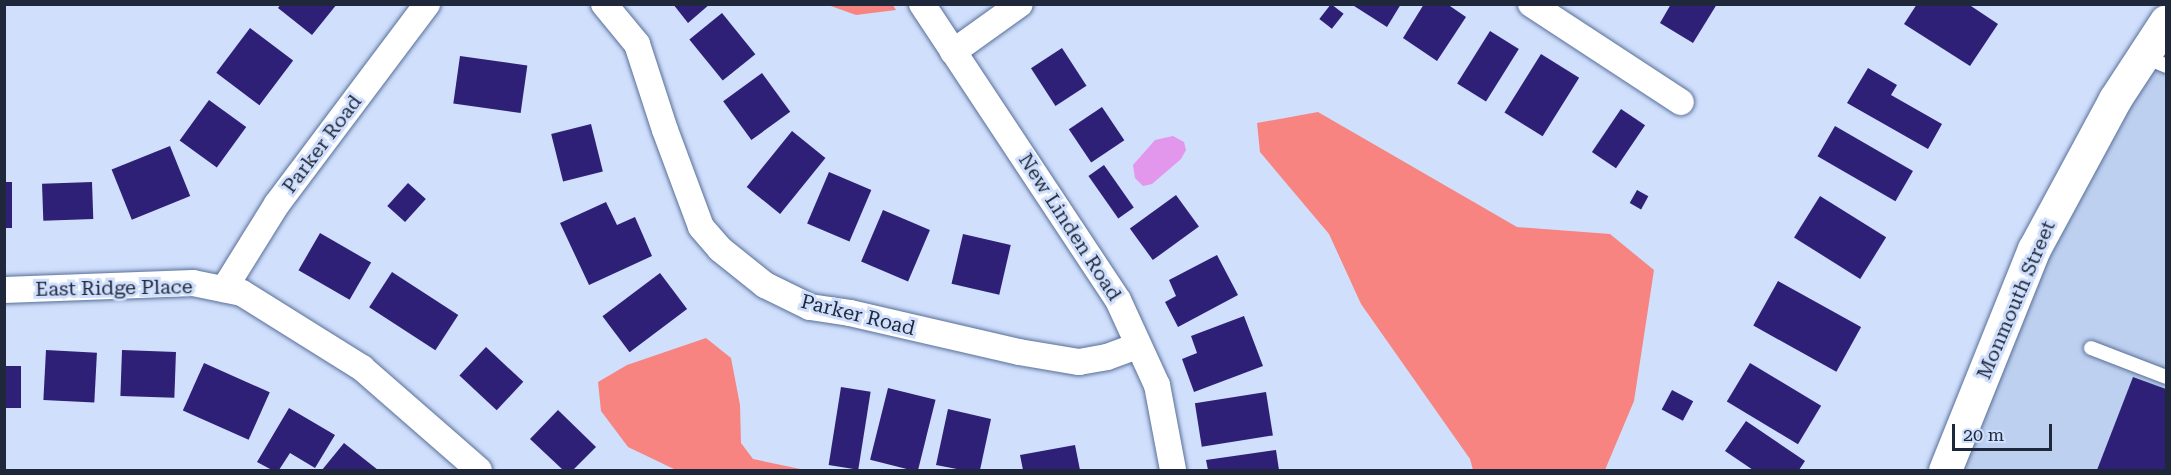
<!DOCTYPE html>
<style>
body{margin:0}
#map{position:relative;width:2171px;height:475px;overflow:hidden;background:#d0dffc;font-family:"Roboto Serif",serif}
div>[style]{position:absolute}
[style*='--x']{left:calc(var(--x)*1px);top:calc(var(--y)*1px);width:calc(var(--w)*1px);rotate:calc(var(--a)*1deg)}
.built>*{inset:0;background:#bed0ef}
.forest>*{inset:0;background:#f78481}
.water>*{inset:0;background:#e297ec}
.building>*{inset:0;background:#2e2077;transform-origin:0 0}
.roads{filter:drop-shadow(0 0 2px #586f99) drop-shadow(0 0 2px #586f99)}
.service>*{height:14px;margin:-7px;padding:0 7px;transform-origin:7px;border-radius:7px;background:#fff}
.minor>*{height:26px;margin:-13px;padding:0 13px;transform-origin:13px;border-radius:13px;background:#fff}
.primary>*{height:33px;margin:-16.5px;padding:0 16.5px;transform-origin:16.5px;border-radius:16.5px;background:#fff}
span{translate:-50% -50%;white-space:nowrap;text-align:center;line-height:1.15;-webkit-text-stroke:6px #d0dffc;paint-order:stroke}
.street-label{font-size:20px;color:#1f283a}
.frame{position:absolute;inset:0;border:6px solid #1f283a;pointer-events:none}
.scale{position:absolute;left:1952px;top:424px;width:100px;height:27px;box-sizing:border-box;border:3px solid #1f283a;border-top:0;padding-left:8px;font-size:18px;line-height:21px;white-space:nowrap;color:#1f283a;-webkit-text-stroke:4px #d0dffc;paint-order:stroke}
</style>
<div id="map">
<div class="built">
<div style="clip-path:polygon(2166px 21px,2166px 470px,1945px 470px,2009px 316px)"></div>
</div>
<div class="forest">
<div style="clip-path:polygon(828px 5px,893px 5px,896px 10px,856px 15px)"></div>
<div style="clip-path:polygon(1318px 112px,1517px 227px,1610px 234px,1654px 270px,1634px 401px,1605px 470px,1473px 470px,1470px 459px,1361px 304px,1329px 234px,1260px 152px,1257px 123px)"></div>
<div style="clip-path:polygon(706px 338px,731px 358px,740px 405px,741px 443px,753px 459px,805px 470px,676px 470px,628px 447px,601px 411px,598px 382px,627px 365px)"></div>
</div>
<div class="water">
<div style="clip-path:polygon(1173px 136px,1184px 142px,1186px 150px,1181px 159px,1152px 184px,1143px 186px,1135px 178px,1133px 165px,1155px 140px)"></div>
</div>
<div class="building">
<div style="clip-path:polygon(281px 4px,337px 4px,312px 35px,278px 8px)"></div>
<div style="clip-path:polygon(673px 4px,710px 4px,688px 23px)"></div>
<div style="left:1331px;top:4px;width:16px;height:19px;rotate:38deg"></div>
<div style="clip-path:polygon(1351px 4px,1401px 4px,1387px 27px)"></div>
<div style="clip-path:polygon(1424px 4px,1447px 4px,1466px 17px,1437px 61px,1403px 38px)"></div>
<div style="clip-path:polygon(1671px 4px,1717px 4px,1693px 43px,1660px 23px)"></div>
<div style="clip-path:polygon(1917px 4px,1968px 4px,1998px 24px,1970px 66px,1904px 24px)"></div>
<div style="left:722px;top:13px;width:53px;height:42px;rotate:51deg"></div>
<div style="left:250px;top:28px;width:54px;height:56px;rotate:37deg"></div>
<div style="left:1490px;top:31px;width:34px;height:62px;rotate:32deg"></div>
<div style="left:1062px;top:48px;width:45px;height:37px;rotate:57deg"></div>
<div style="left:1541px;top:54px;width:45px;height:69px;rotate:32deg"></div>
<div style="left:460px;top:56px;width:68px;height:48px;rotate:8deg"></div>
<div style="clip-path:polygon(1868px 68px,1897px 85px,1891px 95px,1942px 124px,1928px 149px,1847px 103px)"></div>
<div style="left:762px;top:73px;width:48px;height:48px;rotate:54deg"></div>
<div style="left:209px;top:100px;width:46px;height:50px;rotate:36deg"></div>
<div style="left:1102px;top:107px;width:40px;height:40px;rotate:56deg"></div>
<div style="left:1621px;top:109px;width:29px;height:52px;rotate:34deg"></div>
<div style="left:591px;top:124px;width:49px;height:41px;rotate:76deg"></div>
<div style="left:1835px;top:126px;width:90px;height:35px;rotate:30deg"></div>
<div style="left:792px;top:131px;width:43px;height:72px;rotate:39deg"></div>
<div style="left:170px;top:146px;width:54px;height:63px;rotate:68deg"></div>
<div style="left:1104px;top:165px;width:52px;height:19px;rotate:55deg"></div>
<div style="left:829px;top:172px;width:46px;height:56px;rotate:23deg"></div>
<div style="left:4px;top:182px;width:8px;height:46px"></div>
<div style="left:92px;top:182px;width:37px;height:50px;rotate:88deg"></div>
<div style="left:408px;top:183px;width:24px;height:31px;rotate:42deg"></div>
<div style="left:1637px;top:190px;width:13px;height:15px;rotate:29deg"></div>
<div style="left:1176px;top:195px;width:39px;height:57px;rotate:54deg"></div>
<div style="left:1820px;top:196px;width:78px;height:49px;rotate:32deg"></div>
<div style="clip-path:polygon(606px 202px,617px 225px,635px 217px,652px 256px,589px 285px,560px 223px)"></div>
<div style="left:883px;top:210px;width:51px;height:56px;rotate:23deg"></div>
<div style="left:320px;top:233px;width:59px;height:43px;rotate:30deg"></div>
<div style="left:963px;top:234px;width:49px;height:51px;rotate:13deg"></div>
<div style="clip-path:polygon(1217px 255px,1238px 295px,1178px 327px,1165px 302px,1176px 296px,1169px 280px)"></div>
<div style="left:392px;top:272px;width:79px;height:42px;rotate:33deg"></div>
<div style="left:660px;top:273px;width:45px;height:72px;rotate:53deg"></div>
<div style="left:1778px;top:281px;width:95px;height:51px;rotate:29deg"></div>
<div style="clip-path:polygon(1244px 316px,1263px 366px,1194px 392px,1182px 359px,1197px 353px,1191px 336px)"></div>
<div style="left:486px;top:347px;width:51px;height:39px;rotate:43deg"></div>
<div style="left:46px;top:350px;width:51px;height:50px;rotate:3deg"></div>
<div style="left:122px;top:350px;width:54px;height:46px;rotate:2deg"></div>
<div style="left:204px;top:363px;width:72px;height:52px;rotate:24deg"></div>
<div style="left:1750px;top:363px;width:83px;height:45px;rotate:31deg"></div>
<div style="left:4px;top:366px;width:17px;height:42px"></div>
<div style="clip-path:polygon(2133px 377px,2166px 389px,2166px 470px,2097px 470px)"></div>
<div style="left:841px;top:387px;width:30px;height:79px;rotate:9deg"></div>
<div style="left:888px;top:388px;width:49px;height:74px;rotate:14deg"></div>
<div style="left:1672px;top:390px;width:24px;height:22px;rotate:28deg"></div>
<div style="left:1266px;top:392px;width:44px;height:72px;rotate:81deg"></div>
<div style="clip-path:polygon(289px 408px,335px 435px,315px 468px,290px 453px,279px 470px,272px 470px,257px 462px)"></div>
<div style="clip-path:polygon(948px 409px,991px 419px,980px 470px,962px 470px,936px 465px)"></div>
<div style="clip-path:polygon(558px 410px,596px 447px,573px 470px,563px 470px,530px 439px)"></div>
<div style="clip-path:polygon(1746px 421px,1805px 461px,1799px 470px,1753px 470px,1725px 451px)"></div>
<div style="clip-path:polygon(344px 443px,378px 470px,322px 470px)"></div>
<div style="clip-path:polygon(1075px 445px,1080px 470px,1023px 470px,1020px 455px)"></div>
<div style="clip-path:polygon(1276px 450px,1279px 470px,1208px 470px,1206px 460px)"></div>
</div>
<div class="roads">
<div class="service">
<div style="--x:2143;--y:56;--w:25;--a:23"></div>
<div style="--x:2091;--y:348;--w:80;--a:21.1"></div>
</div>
<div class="minor">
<div style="--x:604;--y:4;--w:52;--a:50.5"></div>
<div style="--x:637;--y:44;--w:90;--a:72"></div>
<div style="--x:665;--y:130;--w:103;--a:69.6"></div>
<div style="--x:701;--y:227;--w:29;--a:49"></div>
<div style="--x:720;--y:249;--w:58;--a:38.7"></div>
<div style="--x:765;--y:285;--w:50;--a:26.1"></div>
<div style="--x:810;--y:307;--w:40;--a:8.5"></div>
<div style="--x:850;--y:313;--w:173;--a:13"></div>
<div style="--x:1019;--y:352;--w:61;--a:9.5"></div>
<div style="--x:1079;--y:362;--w:28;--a:-10"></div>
<div style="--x:1107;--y:357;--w:32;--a:-20"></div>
<div style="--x:922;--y:4;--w:355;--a:56.5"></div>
<div style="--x:1118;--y:300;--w:94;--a:65.4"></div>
<div style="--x:1157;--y:385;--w:86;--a:79.3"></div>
<div style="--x:1531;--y:4;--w:179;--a:33.2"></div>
<div style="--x:953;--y:52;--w:82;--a:-35.6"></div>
<div style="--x:224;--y:289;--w:100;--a:-58.1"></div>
<div style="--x:277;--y:204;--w:250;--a:-53.1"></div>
<div style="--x:4;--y:290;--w:189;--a:-2.1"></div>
<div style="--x:193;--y:283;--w:50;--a:11.5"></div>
<div style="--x:242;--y:293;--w:142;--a:32"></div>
<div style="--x:362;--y:368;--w:155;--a:41.1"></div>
</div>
<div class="primary">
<div style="--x:1945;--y:470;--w:238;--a:-68.1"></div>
<div style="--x:2034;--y:249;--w:170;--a:-61.6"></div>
<div style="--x:2115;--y:99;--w:93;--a:-56.8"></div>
</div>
</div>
<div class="street-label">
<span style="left:322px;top:144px;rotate:-53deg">Parker Road</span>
<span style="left:1070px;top:227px;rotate:57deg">New Linden Road</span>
<span style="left:114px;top:288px;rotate:-1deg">East Ridge Place</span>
<span style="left:2016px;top:300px;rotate:-67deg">Monmouth Street</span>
<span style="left:858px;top:315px;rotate:14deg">Parker Road</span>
</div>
<div class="frame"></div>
<div class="scale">20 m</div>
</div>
